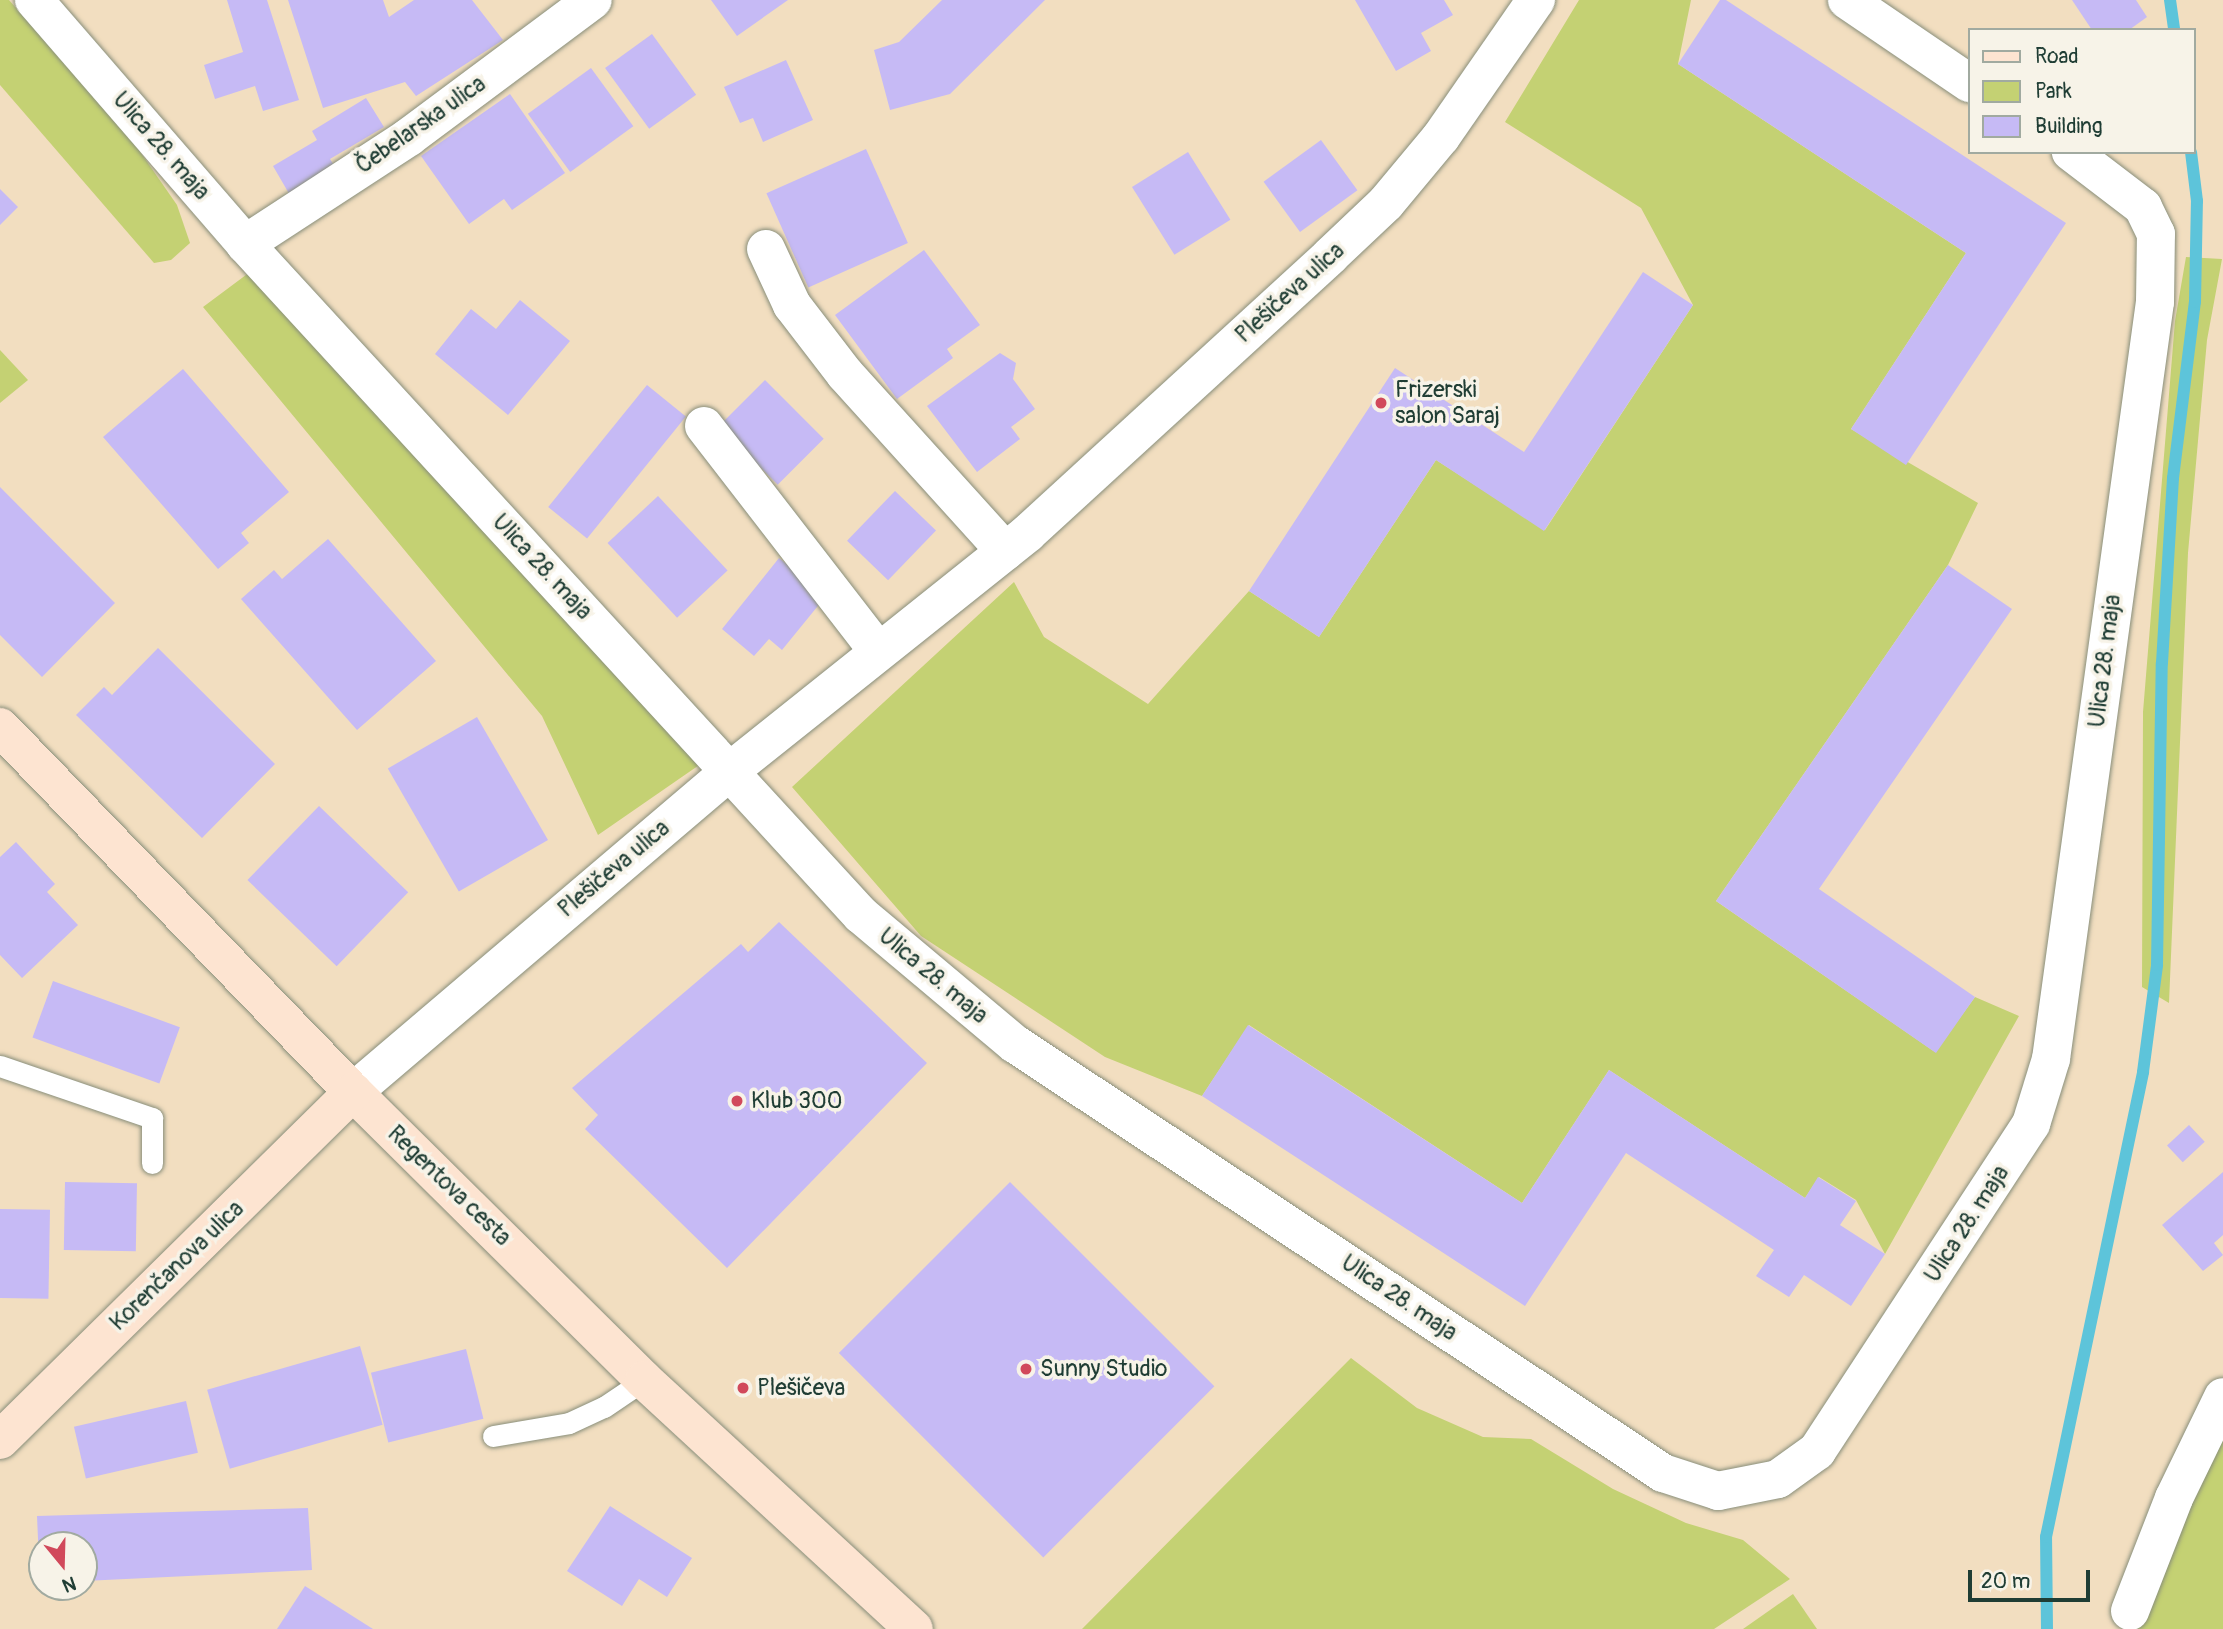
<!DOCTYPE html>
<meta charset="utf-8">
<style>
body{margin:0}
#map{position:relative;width:2223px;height:1629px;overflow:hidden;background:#f2dec0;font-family:Pangolin,sans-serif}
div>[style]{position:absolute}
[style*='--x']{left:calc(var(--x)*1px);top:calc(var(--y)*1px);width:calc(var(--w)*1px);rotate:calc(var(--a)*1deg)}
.green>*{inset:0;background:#c4d173}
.stream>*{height:12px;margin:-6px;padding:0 6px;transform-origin:6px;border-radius:6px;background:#5dc4da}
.building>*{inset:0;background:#c6baf5;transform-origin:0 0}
.roads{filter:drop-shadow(0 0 2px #888e7a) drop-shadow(0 0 2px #888e7a)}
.lane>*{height:21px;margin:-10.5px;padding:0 10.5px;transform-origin:10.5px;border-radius:10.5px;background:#fff}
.street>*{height:38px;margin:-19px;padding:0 19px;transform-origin:19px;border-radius:19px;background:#fff}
.secondary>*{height:38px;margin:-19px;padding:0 19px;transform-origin:19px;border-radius:19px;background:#fde4d1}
.dots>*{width:19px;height:19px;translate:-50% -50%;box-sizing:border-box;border:4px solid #f7f3e8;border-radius:50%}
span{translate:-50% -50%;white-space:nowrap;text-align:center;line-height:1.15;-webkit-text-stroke:7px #f7f3e8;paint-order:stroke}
.street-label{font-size:23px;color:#1f3d34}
.poi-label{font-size:23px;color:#1f3d34}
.left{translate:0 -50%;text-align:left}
.legend{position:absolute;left:1968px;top:28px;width:228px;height:126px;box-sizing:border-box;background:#f7f3e8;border:2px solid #a1aaa0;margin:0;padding:9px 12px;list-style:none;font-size:21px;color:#1f3d34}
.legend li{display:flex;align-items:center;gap:14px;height:35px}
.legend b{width:35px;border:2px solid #a1aaa0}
.north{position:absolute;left:28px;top:1531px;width:70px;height:70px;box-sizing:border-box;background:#f7f3e8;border:2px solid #a1aaa0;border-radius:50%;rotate:161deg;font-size:19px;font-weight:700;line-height:28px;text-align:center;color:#1f3d34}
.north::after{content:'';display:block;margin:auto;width:24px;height:32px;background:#d1495b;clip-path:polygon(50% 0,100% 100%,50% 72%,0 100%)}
.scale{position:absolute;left:1968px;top:1570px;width:122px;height:32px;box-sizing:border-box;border:4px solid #1f3d34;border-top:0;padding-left:9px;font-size:21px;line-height:24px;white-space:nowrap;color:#1f3d34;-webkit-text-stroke:5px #f7f3e8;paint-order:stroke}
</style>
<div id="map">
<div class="green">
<div style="clip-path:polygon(0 0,9px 0,134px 143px,177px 205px,190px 243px,171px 260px,154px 263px,0 85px)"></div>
<div style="clip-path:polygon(1579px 0,1691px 0,1678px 64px,1966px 253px,1851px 429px,1978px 503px,1948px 565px,1716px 901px,1935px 1052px,1975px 997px,2019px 1016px,1885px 1254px,1856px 1200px,1819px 1177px,1805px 1198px,1609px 1070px,1522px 1203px,1249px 1025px,1202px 1096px,1105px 1057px,921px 936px,792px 787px,1014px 582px,1044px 637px,1148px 704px,1249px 591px,1319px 637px,1436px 460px,1545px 530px,1693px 305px,1641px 208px,1505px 122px)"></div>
<div style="clip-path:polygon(2186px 257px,2222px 259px,2207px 340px,2188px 553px,2169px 1003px,2142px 987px,2143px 712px,2175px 321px)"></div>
<div style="clip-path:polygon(254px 269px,705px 761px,598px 835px,542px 716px,203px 307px)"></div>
<div style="clip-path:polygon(0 350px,28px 380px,0 403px)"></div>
<div style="clip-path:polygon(1351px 1358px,1417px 1408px,1483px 1437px,1531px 1439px,1613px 1489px,1686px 1523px,1743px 1540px,1790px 1579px,1714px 1629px,1082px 1629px)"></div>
<div style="clip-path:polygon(2223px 1422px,2223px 1629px,2134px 1629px)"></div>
<div style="clip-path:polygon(1793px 1594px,1817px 1629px,1743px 1629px)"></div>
</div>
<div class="stream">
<div style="--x:2170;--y:0;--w:30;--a:82"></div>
<div style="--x:2047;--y:1629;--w:92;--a:-90.6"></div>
<div style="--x:2046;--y:1537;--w:475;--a:-78.2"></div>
<div style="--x:2143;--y:1072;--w:108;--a:-82.5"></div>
<div style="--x:2157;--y:965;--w:302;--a:-89.1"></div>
<div style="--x:2162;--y:663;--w:185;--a:-86.6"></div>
<div style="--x:2173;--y:478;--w:177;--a:-82.9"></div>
<div style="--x:2195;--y:302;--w:101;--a:-88.9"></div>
<div style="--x:2197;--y:201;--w:49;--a:-97"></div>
</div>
<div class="building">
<div style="clip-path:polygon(227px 0,267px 0,299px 100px,263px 111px,255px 86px,215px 99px,204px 65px,243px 52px)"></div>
<div style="clip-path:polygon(288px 0,383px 0,389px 17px,414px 0,472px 0,503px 40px,416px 96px,405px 82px,323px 108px)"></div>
<div style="clip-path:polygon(711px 0,788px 0,737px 36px)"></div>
<div style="clip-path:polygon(942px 0,1045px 0,950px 94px,890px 110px,874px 50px,899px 42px)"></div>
<div style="clip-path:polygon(1355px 0,1444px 0,1453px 15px,1421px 33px,1431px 51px,1396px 71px)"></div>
<div style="clip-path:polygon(1720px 0,1726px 0,2066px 223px,1906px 465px,1851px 429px,1966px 253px,1678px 64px)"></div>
<div style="clip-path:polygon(2072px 0,2136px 0,2147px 17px,2129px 30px,2092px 30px)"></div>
<div style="left:652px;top:34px;width:75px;height:58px;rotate:54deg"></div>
<div style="clip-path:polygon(786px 60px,813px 120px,763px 142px,753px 118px,740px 123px,724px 87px)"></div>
<div style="left:591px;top:68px;width:72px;height:78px;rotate:54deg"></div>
<div style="clip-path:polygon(510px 94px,565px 173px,512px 210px,504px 199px,469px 224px,421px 156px)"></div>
<div style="clip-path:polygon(366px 98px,384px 127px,330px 159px,337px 170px,291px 197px,273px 166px,317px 140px,312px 131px)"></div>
<div style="left:1321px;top:140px;width:62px;height:71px;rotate:54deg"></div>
<div style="left:866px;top:149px;width:103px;height:109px;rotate:66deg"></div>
<div style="left:1188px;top:152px;width:80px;height:66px;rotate:58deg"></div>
<div style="clip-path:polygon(0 189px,18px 207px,0 225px)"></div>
<div style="clip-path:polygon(924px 250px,980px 325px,947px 349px,953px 358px,897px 399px,835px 315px)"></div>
<div style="clip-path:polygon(1643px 272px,1693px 305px,1544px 531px,1436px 460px,1319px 637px,1249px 591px,1395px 368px,1524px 452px)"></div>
<div style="clip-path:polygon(520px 300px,570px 341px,508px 415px,435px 354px,471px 309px,496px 329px)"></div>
<div style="clip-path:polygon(1000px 353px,1016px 363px,1013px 379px,1035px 409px,1011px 427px,1020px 439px,977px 472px,927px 406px)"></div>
<div style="clip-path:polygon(183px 369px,289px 492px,241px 533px,249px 543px,218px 569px,103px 437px)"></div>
<div style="left:765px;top:380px;width:83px;height:65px;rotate:45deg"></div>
<div style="left:647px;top:385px;width:50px;height:157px;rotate:39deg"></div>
<div style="clip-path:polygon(0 487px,115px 603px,42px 677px,0 635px)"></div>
<div style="left:895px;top:491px;width:57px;height:69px;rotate:44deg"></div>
<div style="left:658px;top:496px;width:102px;height:69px;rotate:47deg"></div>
<div style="clip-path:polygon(328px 539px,436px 661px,357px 730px,241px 599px,274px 570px,282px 579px)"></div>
<div style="clip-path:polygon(779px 558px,826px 596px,782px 650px,769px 639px,754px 656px,722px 629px)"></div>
<div style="clip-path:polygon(1948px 565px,2012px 609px,1819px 889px,1975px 997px,1936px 1053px,1716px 901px)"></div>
<div style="clip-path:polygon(158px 648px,275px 764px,202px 838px,76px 715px,104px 687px,112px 695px)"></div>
<div style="left:477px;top:717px;width:142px;height:103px;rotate:60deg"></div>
<div style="left:319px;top:806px;width:124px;height:103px;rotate:44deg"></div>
<div style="clip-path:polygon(16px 842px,55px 884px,47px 892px,78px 925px,22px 978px,0 955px,0 857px)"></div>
<div style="clip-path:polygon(779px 922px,927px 1063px,727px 1268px,585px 1129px,598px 1115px,572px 1088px,741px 944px,748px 952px)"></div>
<div style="left:53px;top:981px;width:135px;height:60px;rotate:20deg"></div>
<div style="clip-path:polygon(1248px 1025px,1522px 1203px,1609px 1070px,1805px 1198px,1818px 1177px,1856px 1201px,1840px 1225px,1885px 1254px,1851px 1306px,1804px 1275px,1789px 1297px,1756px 1276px,1774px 1250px,1626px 1153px,1525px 1306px,1202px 1096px)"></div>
<div style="left:2189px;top:1125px;width:23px;height:30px;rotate:47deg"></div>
<div style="clip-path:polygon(2223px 1172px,2223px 1235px,2214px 1243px,2223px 1255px,2203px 1271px,2162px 1225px)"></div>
<div style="left:65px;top:1182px;width:72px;height:68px;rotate:1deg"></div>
<div style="left:1010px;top:1182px;width:289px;height:242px;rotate:45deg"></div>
<div style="left:0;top:1209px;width:50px;height:89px;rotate:1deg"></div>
<div style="left:360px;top:1346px;width:82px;height:159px;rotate:74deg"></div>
<div style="left:466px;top:1349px;width:72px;height:98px;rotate:76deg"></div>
<div style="left:186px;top:1401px;width:53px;height:115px;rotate:77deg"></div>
<div style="clip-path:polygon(610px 1506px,692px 1558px,667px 1597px,639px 1579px,622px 1606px,567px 1571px)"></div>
<div style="clip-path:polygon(308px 1508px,312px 1570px,84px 1581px,84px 1545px,42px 1545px,40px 1585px,37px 1516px)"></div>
<div style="clip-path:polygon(305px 1586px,373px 1629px,277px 1629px)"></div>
</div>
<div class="roads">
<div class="lane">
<div style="--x:0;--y:1066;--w:161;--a:18.9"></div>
<div style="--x:152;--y:1118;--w:45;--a:90"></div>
<div style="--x:493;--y:1436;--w:77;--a:-9.7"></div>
<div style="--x:569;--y:1423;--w:38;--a:-25"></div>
<div style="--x:604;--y:1407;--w:48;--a:-34"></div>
</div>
<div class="street">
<div style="--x:34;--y:0;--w:323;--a:49.1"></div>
<div style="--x:245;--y:244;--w:911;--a:47.45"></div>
<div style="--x:861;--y:915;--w:201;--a:40"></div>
<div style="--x:1015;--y:1044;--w:777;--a:33.51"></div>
<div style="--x:1663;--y:1473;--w:58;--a:18.1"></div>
<div style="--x:1718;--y:1491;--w:61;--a:-11.3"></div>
<div style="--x:1778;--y:1479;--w:48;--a:-35.7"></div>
<div style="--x:1817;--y:1451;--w:391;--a:-56.8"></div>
<div style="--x:2031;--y:1124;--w:68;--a:-72.9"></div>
<div style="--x:2051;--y:1059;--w:764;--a:-82.18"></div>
<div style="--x:2155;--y:302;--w:68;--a:-89.2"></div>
<div style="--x:2156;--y:234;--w:30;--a:-116"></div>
<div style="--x:2143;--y:207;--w:91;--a:-142.6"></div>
<div style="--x:1847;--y:0;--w:148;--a:34.2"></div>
<div style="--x:245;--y:244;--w:196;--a:-33.1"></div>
<div style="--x:409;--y:137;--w:229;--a:-36.7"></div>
<div style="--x:766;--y:249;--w:62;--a:65.1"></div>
<div style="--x:792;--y:305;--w:87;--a:52.5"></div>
<div style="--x:845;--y:374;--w:239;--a:47.9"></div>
<div style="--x:704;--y:426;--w:283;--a:52.3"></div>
<div style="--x:353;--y:1092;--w:495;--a:-40.4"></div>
<div style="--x:730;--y:771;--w:381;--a:-38.6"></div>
<div style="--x:1028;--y:533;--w:410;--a:-42.5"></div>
<div style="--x:1330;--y:256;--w:77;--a:-43.4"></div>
<div style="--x:1386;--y:203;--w:86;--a:-50.2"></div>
<div style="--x:1441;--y:137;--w:167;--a:-55.3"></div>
<div style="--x:2130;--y:1611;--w:121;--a:-68.7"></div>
<div style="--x:2174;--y:1498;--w:112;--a:-64.1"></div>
</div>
<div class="secondary">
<div style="--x:0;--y:727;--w:508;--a:45.96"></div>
<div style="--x:353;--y:1092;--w:409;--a:44.7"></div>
<div style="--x:644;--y:1380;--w:367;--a:42.7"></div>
<div style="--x:0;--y:1440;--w:496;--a:-44.6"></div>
</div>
</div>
<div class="dots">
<div style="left:1381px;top:403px;background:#d1495b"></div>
<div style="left:737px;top:1101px;background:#d1495b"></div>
<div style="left:1026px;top:1369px;background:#d1495b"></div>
<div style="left:743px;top:1388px;background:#d1495b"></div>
</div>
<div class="street-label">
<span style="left:421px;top:125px;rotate:-35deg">Čebelarska ulica</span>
<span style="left:161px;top:146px;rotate:49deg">Ulica 28. maja</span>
<span style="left:1290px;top:293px;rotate:-42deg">Plešičeva ulica</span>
<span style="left:542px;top:567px;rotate:47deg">Ulica 28. maja</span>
<span style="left:2105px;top:661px;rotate:-83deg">Ulica 28. maja</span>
<span style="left:614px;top:869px;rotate:-40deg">Plešičeva ulica</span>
<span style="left:933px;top:976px;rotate:40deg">Ulica 28. maja</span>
<span style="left:449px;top:1186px;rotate:44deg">Regentova cesta</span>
<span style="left:1967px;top:1224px;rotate:-57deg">Ulica 28. maja</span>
<span style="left:177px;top:1266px;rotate:-44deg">Korenčanova ulica</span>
<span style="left:1399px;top:1298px;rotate:34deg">Ulica 28. maja</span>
</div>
<div class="poi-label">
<span class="left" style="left:1395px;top:403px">Frizerski<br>salon Saraj</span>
<span class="left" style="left:751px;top:1101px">Klub 300</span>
<span class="left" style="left:1040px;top:1369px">Sunny Studio</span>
<span class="left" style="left:757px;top:1388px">Plešičeva</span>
</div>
<ul class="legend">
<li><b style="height:9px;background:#fde4d1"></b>Road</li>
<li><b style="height:19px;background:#c4d173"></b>Park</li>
<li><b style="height:19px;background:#c6baf5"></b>Building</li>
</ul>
<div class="north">N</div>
<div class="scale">20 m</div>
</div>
